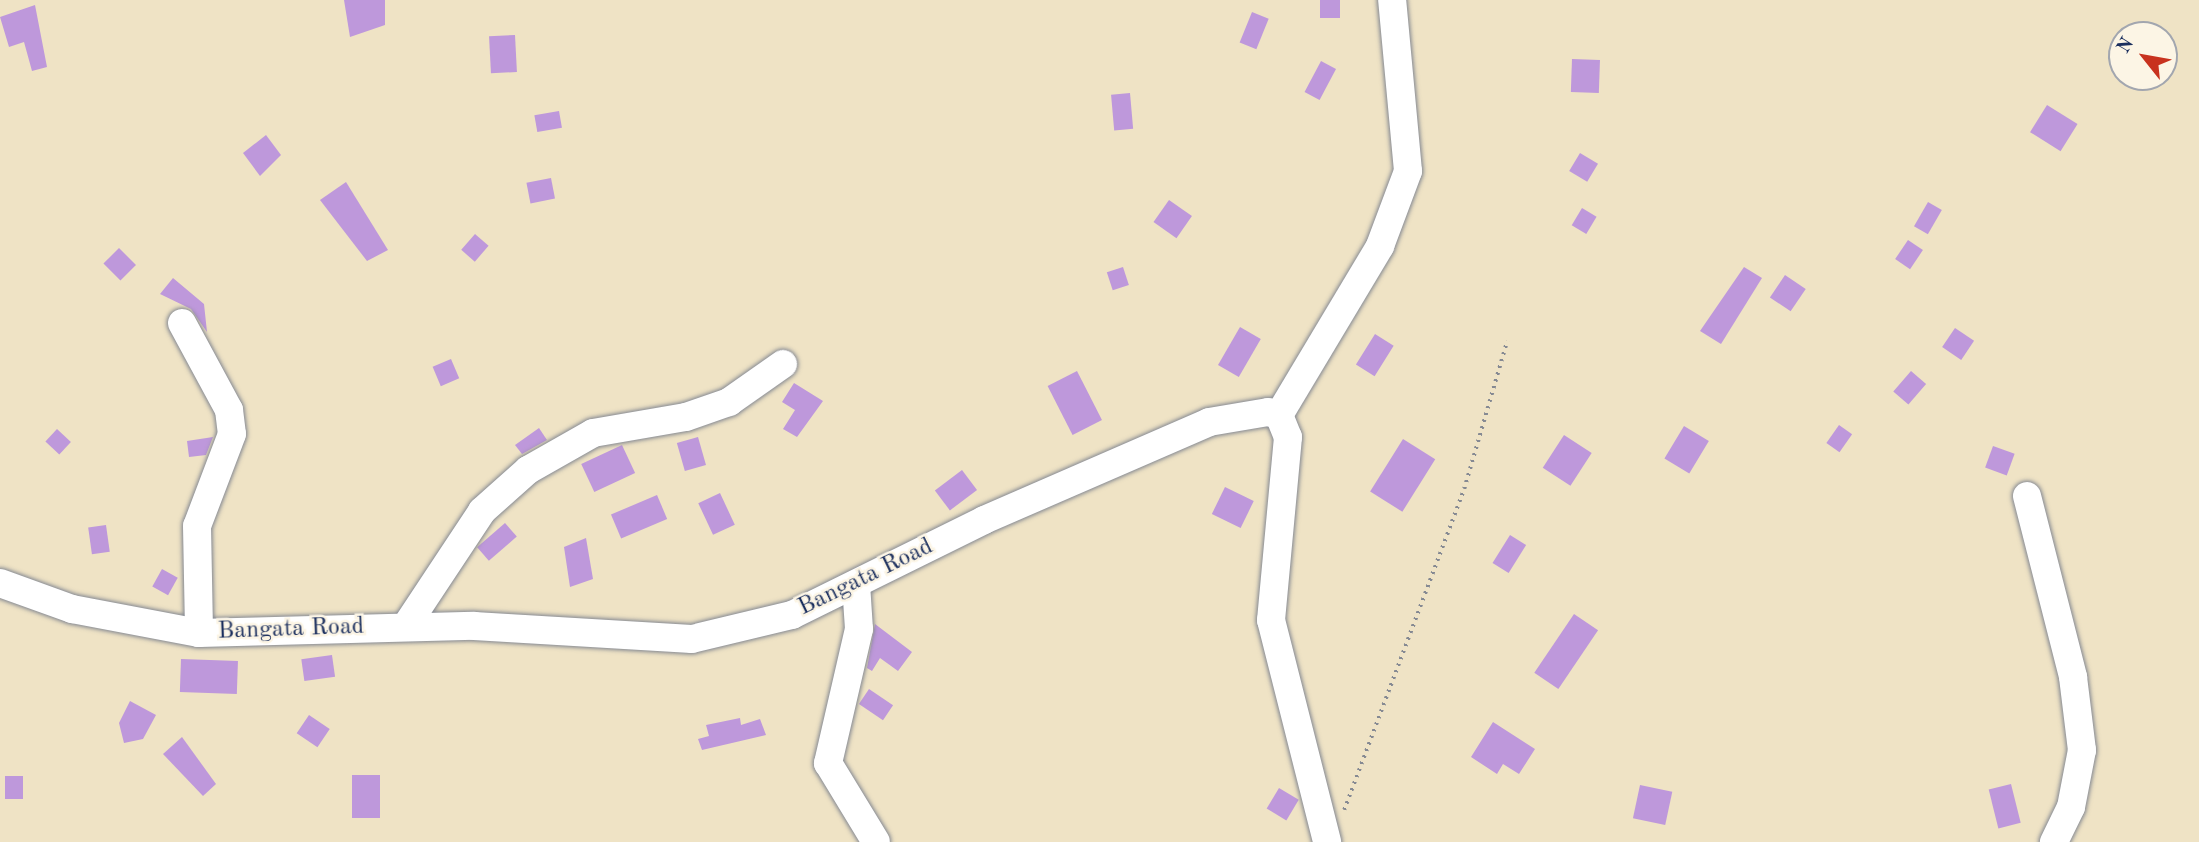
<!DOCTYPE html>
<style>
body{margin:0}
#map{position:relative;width:2199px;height:842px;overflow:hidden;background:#efe3c5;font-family:"Old Standard TT",serif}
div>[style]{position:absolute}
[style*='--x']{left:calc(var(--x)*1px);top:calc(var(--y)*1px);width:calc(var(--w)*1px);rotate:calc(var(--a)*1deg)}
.building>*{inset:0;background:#be98db;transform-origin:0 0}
.path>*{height:3.5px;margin-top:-1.75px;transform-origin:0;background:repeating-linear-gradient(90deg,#858992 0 2px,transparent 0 7px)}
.roads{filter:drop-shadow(0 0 2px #858992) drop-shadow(0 0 2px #858992)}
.minor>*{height:28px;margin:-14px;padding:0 14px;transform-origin:14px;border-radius:14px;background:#fff}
span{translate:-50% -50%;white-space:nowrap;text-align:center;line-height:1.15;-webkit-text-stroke:5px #fcf5e5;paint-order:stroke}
.street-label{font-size:24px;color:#1b2f5e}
.north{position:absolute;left:2108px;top:21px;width:70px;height:70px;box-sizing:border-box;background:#fcf5e5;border:2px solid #a2a6af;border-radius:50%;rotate:301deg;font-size:19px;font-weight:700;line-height:28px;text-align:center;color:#1b2f5e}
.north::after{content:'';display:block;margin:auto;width:24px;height:32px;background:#c8321e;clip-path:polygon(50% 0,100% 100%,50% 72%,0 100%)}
</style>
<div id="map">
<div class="building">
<div style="clip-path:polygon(344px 0,385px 0,385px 25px,350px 37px)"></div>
<div style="left:1320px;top:0;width:20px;height:18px"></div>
<div style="clip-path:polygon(35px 5px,47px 67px,32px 71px,24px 42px,9px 47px,0 17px)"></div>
<div style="left:1252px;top:12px;width:18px;height:33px;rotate:22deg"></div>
<div style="left:515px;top:35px;width:37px;height:26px;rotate:87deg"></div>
<div style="left:1572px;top:59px;width:28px;height:33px;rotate:2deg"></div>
<div style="left:1321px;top:61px;width:17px;height:35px;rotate:28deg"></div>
<div style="left:1130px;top:93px;width:36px;height:19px;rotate:85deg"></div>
<div style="left:2047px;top:105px;width:36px;height:32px;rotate:32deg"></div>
<div style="left:559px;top:111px;width:17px;height:25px;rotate:80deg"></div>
<div style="clip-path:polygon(266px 135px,281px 155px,260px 176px,243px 153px)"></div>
<div style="left:1580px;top:153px;width:21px;height:21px;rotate:31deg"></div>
<div style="left:551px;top:178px;width:21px;height:25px;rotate:79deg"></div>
<div style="clip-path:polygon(346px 182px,388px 250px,367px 261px,320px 200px)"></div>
<div style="left:1169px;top:200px;width:28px;height:27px;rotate:35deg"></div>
<div style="left:1928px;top:202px;width:16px;height:28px;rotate:30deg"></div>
<div style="left:1582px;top:208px;width:17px;height:20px;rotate:31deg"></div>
<div style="left:475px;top:234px;width:18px;height:21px;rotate:41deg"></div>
<div style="left:1908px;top:240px;width:18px;height:23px;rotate:34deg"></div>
<div style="left:119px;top:248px;width:24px;height:22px;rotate:45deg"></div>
<div style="left:1123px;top:267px;width:19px;height:17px;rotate:72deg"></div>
<div style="clip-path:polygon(1744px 267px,1762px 278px,1721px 344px,1700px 331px)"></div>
<div style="left:1785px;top:275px;width:25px;height:27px;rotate:34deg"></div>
<div style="clip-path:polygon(173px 278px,204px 304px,207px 332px,191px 309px,160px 294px)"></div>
<div style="left:1240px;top:327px;width:24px;height:44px;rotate:30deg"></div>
<div style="left:1955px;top:328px;width:23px;height:23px;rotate:34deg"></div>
<div style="left:1375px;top:334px;width:22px;height:36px;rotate:32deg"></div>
<div style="left:451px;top:359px;width:21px;height:20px;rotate:67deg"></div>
<div style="left:1077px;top:371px;width:55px;height:33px;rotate:63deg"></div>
<div style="left:1911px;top:371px;width:20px;height:27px;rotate:41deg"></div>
<div style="clip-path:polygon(794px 383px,823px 401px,797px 437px,783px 429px,795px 410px,782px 402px)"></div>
<div style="left:1839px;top:425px;width:16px;height:22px;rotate:35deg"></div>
<div style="left:1684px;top:426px;width:29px;height:38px;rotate:31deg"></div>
<div style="clip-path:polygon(539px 428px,547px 440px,522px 454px,515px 445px)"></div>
<div style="left:57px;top:429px;width:19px;height:17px;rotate:43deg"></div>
<div style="left:1564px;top:435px;width:33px;height:39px;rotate:33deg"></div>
<div style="clip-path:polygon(213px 437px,206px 455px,189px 457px,187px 441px)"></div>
<div style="left:698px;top:437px;width:29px;height:22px;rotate:74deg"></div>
<div style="left:1403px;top:439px;width:38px;height:62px;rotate:32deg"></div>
<div style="left:622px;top:445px;width:31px;height:45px;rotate:65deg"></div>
<div style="left:1993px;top:446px;width:23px;height:23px;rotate:20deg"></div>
<div style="left:962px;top:470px;width:25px;height:34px;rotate:53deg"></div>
<div style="left:1225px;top:487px;width:32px;height:30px;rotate:26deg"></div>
<div style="left:720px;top:493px;width:35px;height:24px;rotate:65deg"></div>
<div style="left:657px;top:495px;width:26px;height:50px;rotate:67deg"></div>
<div style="left:505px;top:523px;width:18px;height:37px;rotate:49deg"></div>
<div style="left:106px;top:525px;width:27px;height:18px;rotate:82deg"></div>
<div style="left:1510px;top:535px;width:19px;height:33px;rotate:32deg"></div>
<div style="clip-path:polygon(586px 538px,593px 579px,570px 587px,564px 547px)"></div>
<div style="left:162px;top:569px;width:18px;height:20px;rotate:29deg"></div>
<div style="left:1574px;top:614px;width:29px;height:71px;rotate:34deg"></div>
<div style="clip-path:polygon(875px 624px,912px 652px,898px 671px,880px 658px,872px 671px,867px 668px)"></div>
<div style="left:332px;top:655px;width:22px;height:31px;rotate:82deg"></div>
<div style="left:181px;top:659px;width:57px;height:33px;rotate:2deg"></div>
<div style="left:869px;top:689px;width:29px;height:18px;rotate:34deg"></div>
<div style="clip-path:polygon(130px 701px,156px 715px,143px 739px,124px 743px,119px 723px)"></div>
<div style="left:309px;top:715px;width:25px;height:22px;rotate:34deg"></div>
<div style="clip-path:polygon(740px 718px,741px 725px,760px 719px,766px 735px,702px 750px,698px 739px,709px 736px,706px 725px)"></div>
<div style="clip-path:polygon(1493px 722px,1535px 749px,1519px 774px,1503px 764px,1497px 774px,1471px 757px)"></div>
<div style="clip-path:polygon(182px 737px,216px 784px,203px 796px,163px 754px)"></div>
<div style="left:352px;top:775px;width:28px;height:43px"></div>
<div style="left:5px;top:776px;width:18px;height:23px"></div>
<div style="left:2011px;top:784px;width:40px;height:23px;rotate:76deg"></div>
<div style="left:1640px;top:785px;width:33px;height:34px;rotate:12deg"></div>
<div style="left:1279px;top:788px;width:23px;height:24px;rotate:31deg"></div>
</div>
<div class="path">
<div style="--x:1344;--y:810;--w:343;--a:-69.5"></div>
<div style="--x:1464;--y:489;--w:154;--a:-73.8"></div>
</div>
<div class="roads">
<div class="minor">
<div style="--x:182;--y:323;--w:99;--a:61.6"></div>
<div style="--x:229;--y:410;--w:24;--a:83"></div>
<div style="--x:232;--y:434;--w:98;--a:110.8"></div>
<div style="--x:197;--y:526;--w:107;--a:88.9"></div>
<div style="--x:1279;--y:415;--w:197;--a:-59.1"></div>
<div style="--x:1380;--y:246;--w:80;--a:-69.5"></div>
<div style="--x:1408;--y:171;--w:172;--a:-95.3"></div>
<div style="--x:2027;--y:496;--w:187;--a:75.7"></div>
<div style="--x:2073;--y:677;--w:74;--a:83"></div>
<div style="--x:2082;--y:750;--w:58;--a:100.9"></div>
<div style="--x:2071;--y:807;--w:39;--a:116"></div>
<div style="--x:0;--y:583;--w:77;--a:19.9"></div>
<div style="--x:72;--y:609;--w:129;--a:10.7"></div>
<div style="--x:199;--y:633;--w:275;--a:-1.5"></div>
<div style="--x:474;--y:626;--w:218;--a:3.4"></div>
<div style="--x:692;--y:639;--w:103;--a:-13.5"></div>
<div style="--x:792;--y:615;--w:214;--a:-26.3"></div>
<div style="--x:984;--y:520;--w:245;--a:-23.5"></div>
<div style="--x:1209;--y:422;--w:60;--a:-9.6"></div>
<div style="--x:1268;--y:412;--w:11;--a:15"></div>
<div style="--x:1279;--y:415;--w:24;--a:68"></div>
<div style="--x:1288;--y:437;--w:184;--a:95.3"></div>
<div style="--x:1271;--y:620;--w:229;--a:75.8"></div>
<div style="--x:856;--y:584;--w:45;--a:86.2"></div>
<div style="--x:859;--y:629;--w:138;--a:103"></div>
<div style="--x:828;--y:763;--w:92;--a:58.7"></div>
<div style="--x:406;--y:626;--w:138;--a:-56.5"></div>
<div style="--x:482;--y:511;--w:62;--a:-41.7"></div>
<div style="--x:528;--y:470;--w:75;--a:-29.6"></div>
<div style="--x:593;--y:433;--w:94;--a:-9.8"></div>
<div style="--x:686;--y:417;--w:46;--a:-19.2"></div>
<div style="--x:729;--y:402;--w:66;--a:-35.1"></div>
</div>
</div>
<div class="street-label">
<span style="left:866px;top:578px;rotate:-26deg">Bangata Road</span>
<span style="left:291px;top:630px;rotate:-2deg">Bangata Road</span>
</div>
<div class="north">N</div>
</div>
